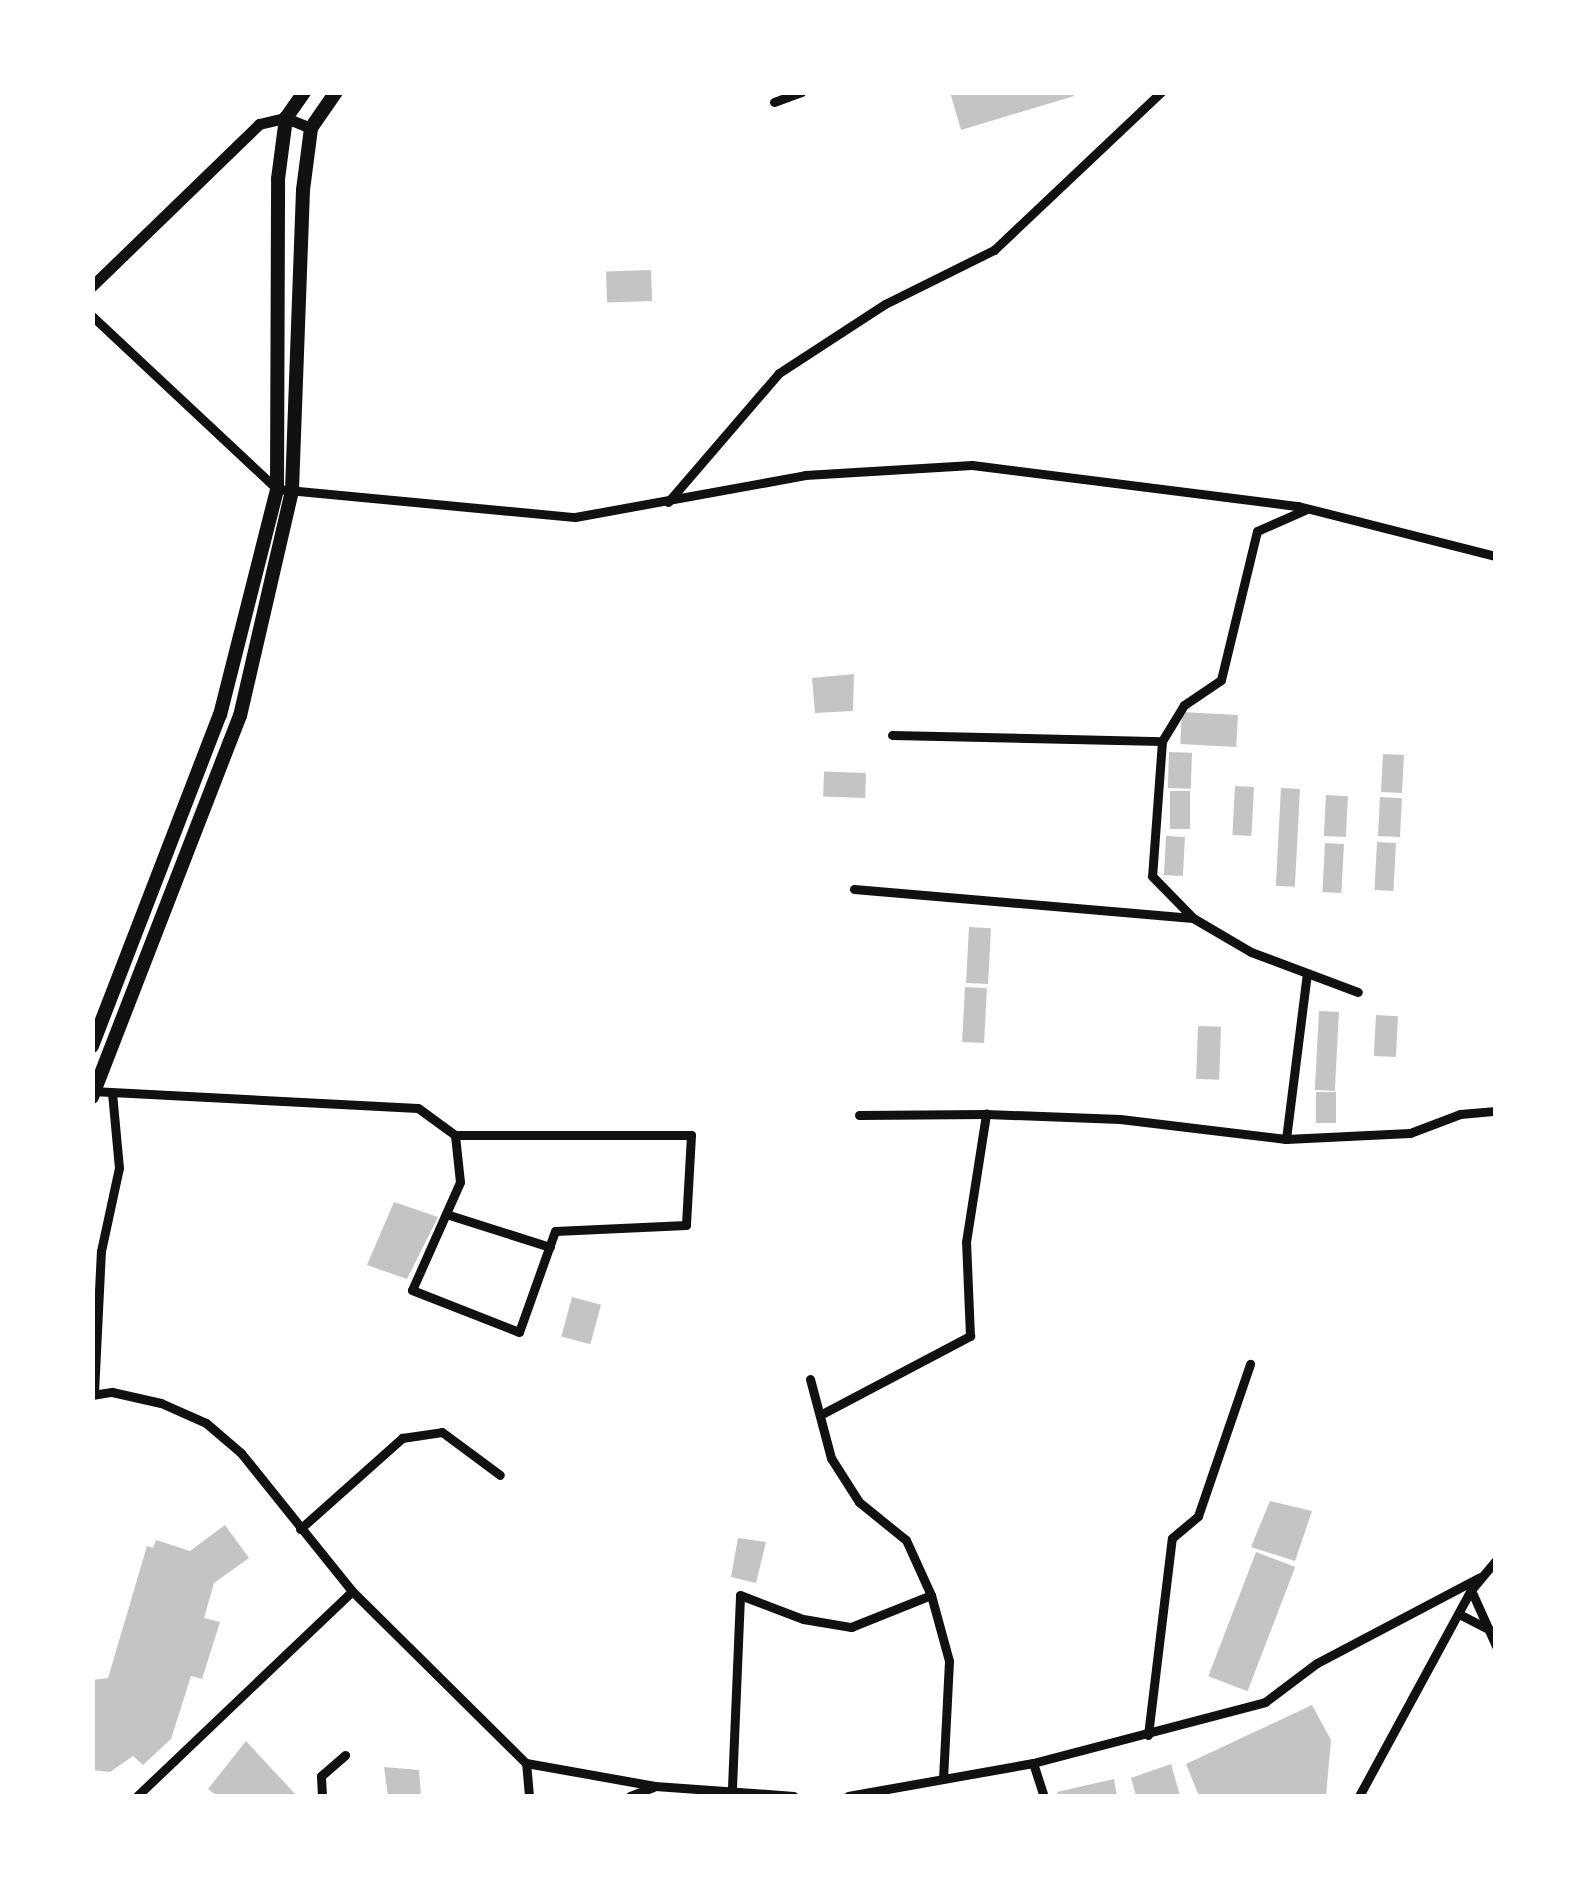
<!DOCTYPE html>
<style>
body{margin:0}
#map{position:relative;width:1588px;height:1889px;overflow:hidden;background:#fff;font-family:"PT Sans Narrow",sans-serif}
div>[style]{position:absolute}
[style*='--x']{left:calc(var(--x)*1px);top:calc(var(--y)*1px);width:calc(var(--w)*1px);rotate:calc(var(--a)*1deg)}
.building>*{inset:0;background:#c4c4c4;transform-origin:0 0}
.minor>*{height:9px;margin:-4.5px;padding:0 4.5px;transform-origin:4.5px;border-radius:4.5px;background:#111}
.tertiary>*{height:11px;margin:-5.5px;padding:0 5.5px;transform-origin:5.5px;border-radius:5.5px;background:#111}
.primary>*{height:14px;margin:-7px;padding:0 7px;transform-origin:7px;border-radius:7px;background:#111}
span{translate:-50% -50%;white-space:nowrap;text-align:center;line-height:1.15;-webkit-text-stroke:8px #fff;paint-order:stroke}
.frame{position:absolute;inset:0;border:95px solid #fff;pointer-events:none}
</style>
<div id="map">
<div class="building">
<div style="clip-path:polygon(950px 92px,1073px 92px,1074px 96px,961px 130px)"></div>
<div style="left:651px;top:270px;width:31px;height:45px;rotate:88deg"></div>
<div style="clip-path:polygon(854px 674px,853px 711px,815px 713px,812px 678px)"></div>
<div style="left:1182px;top:712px;width:56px;height:32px;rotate:3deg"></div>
<div style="left:1169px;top:752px;width:23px;height:36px;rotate:2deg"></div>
<div style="left:1383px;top:754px;width:21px;height:38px;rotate:3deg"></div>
<div style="left:866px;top:773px;width:25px;height:42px;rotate:92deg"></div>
<div style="left:1235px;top:786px;width:19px;height:49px;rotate:3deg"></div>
<div style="left:1281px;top:788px;width:19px;height:98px;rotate:3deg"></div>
<div style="left:1170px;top:791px;width:20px;height:38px"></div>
<div style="left:1326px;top:795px;width:22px;height:41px;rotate:3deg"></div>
<div style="left:1380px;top:797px;width:22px;height:39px;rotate:3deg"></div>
<div style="left:1166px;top:836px;width:19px;height:39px;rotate:3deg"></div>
<div style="left:1377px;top:842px;width:19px;height:48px;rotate:3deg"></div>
<div style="left:1325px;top:843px;width:19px;height:49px;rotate:3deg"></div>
<div style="left:969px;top:927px;width:22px;height:56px;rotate:3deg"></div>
<div style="left:965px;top:987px;width:22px;height:55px;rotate:3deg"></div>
<div style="left:1319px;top:1011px;width:20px;height:79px;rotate:3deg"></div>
<div style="left:1376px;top:1015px;width:22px;height:41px;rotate:3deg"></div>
<div style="left:1198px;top:1026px;width:23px;height:53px;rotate:2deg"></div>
<div style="left:1316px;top:1092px;width:20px;height:31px"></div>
<div style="clip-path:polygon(394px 1202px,438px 1217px,407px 1279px,367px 1265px)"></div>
<div style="left:572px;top:1297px;width:30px;height:41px;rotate:15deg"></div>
<div style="clip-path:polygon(1270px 1501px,1312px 1511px,1295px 1561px,1251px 1547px)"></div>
<div style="clip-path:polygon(225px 1525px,249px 1558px,214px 1583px,204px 1618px,220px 1622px,202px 1679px,191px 1676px,171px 1739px,143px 1765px,133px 1756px,110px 1772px,92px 1770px,92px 1680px,108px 1678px,147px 1546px,153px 1548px,156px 1540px,190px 1551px)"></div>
<div style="clip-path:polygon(738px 1538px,766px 1542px,756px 1583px,731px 1577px)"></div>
<div style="left:1256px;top:1552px;width:42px;height:133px;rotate:21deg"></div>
<div style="clip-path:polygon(1312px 1705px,1331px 1740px,1326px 1796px,1199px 1796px,1186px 1764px)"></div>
<div style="clip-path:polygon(246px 1741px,297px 1796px,217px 1796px,208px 1789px)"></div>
<div style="clip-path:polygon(1171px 1764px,1180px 1796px,1136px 1796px,1131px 1778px)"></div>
<div style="clip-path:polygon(384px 1767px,419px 1770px,421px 1796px,388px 1796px)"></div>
<div style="clip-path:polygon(1114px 1779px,1117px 1796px,1058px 1796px,1057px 1792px)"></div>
</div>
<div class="minor">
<div style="--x:774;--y:102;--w:29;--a:-20"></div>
<div style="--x:92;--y:316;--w:253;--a:43.1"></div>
<div style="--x:277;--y:489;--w:299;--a:5.4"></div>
<div style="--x:575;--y:517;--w:234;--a:-10.3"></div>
<div style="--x:805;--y:475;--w:167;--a:-3.4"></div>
<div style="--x:972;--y:465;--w:329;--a:7.2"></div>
<div style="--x:1298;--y:506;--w:204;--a:14.2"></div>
<div style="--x:668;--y:502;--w:170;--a:-49.3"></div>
<div style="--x:779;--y:373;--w:126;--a:-33.1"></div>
<div style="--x:885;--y:304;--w:122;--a:-26.4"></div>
<div style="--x:994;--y:250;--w:230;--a:-43.4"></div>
<div style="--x:1305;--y:510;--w:52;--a:156.4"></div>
<div style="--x:1257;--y:531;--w:153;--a:103.6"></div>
<div style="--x:1221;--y:680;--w:45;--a:146"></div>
<div style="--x:1184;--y:705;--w:42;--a:121.4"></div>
<div style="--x:1162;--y:741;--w:135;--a:94.2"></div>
<div style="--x:1152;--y:876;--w:59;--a:45.7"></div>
<div style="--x:1193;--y:918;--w:67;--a:30.4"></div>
<div style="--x:1251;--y:952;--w:114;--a:20.5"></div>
<div style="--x:892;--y:735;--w:270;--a:1.3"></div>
<div style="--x:854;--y:889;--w:337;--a:4.9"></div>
<div style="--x:92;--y:1091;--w:326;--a:3"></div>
<div style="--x:418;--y:1108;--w:46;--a:36.1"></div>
<div style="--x:455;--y:1135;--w:236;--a:0"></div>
<div style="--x:691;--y:1135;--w:90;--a:93.2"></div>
<div style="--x:686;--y:1225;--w:131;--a:177.4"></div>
<div style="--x:555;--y:1231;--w:107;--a:109.6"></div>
<div style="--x:519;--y:1332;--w:115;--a:-158.6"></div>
<div style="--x:412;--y:1290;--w:118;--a:-66"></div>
<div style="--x:460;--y:1182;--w:47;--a:-96.1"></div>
<div style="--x:859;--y:1115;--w:127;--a:-0.5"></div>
<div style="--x:1286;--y:1139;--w:167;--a:-82.8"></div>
<div style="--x:446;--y:1214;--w:109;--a:17.6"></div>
<div style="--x:810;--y:1379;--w:82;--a:75.1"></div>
<div style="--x:831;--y:1458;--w:52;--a:57.5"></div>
<div style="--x:859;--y:1502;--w:60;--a:39"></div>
<div style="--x:906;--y:1540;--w:60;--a:65.6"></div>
<div style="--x:931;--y:1595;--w:68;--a:74.7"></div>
<div style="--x:949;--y:1661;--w:117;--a:92.9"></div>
<div style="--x:94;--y:1393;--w:142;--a:-87.2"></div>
<div style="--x:101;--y:1251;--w:85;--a:-77.8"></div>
<div style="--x:119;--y:1168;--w:76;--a:-95.3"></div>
<div style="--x:92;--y:1395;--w:20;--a:-9"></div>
<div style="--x:112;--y:1392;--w:50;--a:12.7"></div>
<div style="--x:161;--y:1403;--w:49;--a:24"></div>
<div style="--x:206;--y:1423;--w:46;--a:40.6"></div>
<div style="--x:241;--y:1453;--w:177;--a:51.2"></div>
<div style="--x:352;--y:1591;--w:245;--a:44.7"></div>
<div style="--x:820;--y:1415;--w:170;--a:-27.8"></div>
<div style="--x:970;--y:1336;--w:94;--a:-92.4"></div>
<div style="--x:966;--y:1242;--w:130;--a:-81.1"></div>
<div style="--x:986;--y:1114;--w:134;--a:2.1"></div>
<div style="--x:1120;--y:1119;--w:167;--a:6.9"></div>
<div style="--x:1286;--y:1139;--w:124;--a:-2.8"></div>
<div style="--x:1410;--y:1133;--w:53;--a:-20.8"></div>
<div style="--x:1460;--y:1114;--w:36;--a:-5"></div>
<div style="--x:300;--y:1529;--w:137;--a:-41.7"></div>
<div style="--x:402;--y:1438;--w:40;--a:-8.5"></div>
<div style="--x:442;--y:1432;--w:72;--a:36.6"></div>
<div style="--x:1471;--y:1590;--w:61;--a:65.9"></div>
<div style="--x:1459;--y:1614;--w:35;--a:27"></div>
<div style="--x:1148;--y:1735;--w:198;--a:-83.1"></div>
<div style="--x:1172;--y:1538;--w:34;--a:-40"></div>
<div style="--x:1198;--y:1516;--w:161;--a:-71.1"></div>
<div style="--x:1033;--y:1763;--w:35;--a:72"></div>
<div style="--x:732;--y:1787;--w:192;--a:-87.6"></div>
<div style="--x:740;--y:1595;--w:67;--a:20.9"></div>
<div style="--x:803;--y:1619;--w:49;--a:9.5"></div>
<div style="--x:851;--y:1627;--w:86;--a:-21.8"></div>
<div style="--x:137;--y:1796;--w:297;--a:-43.6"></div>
<div style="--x:322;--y:1796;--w:20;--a:-93"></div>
<div style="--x:321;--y:1776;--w:32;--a:-41"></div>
<div style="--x:529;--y:1796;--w:33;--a:-95"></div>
<div style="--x:526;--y:1763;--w:131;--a:10.1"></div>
<div style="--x:655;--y:1786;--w:139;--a:4.1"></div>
<div style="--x:630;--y:1796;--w:25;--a:-21"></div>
<div style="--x:848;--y:1796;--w:188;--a:-10.1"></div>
<div style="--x:1033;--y:1763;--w:240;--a:-14.7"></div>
<div style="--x:1265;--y:1702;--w:65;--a:-36.9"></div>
<div style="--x:1317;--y:1663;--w:184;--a:-27.8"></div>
<div style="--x:1359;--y:1796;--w:234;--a:-61.5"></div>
<div style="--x:1471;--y:1590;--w:39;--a:-50"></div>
</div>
<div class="tertiary">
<div style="--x:92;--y:286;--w:233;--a:-44.1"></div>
<div style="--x:259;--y:124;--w:28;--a:-13"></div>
<div style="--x:286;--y:118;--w:27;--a:22"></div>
</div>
<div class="primary">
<div style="--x:92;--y:1046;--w:355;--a:-68.9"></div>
<div style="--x:220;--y:715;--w:233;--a:-75.8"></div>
<div style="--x:277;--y:489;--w:310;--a:-89.8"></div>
<div style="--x:278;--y:179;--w:62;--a:-82.5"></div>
<div style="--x:286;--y:118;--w:32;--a:-55"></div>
<div style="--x:92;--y:1097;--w:409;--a:-68.8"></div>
<div style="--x:240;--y:716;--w:232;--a:-77"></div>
<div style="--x:292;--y:490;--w:300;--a:-87.9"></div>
<div style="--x:303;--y:190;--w:63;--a:-82.6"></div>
<div style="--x:311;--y:128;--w:44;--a:-55.2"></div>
</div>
<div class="frame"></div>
</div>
